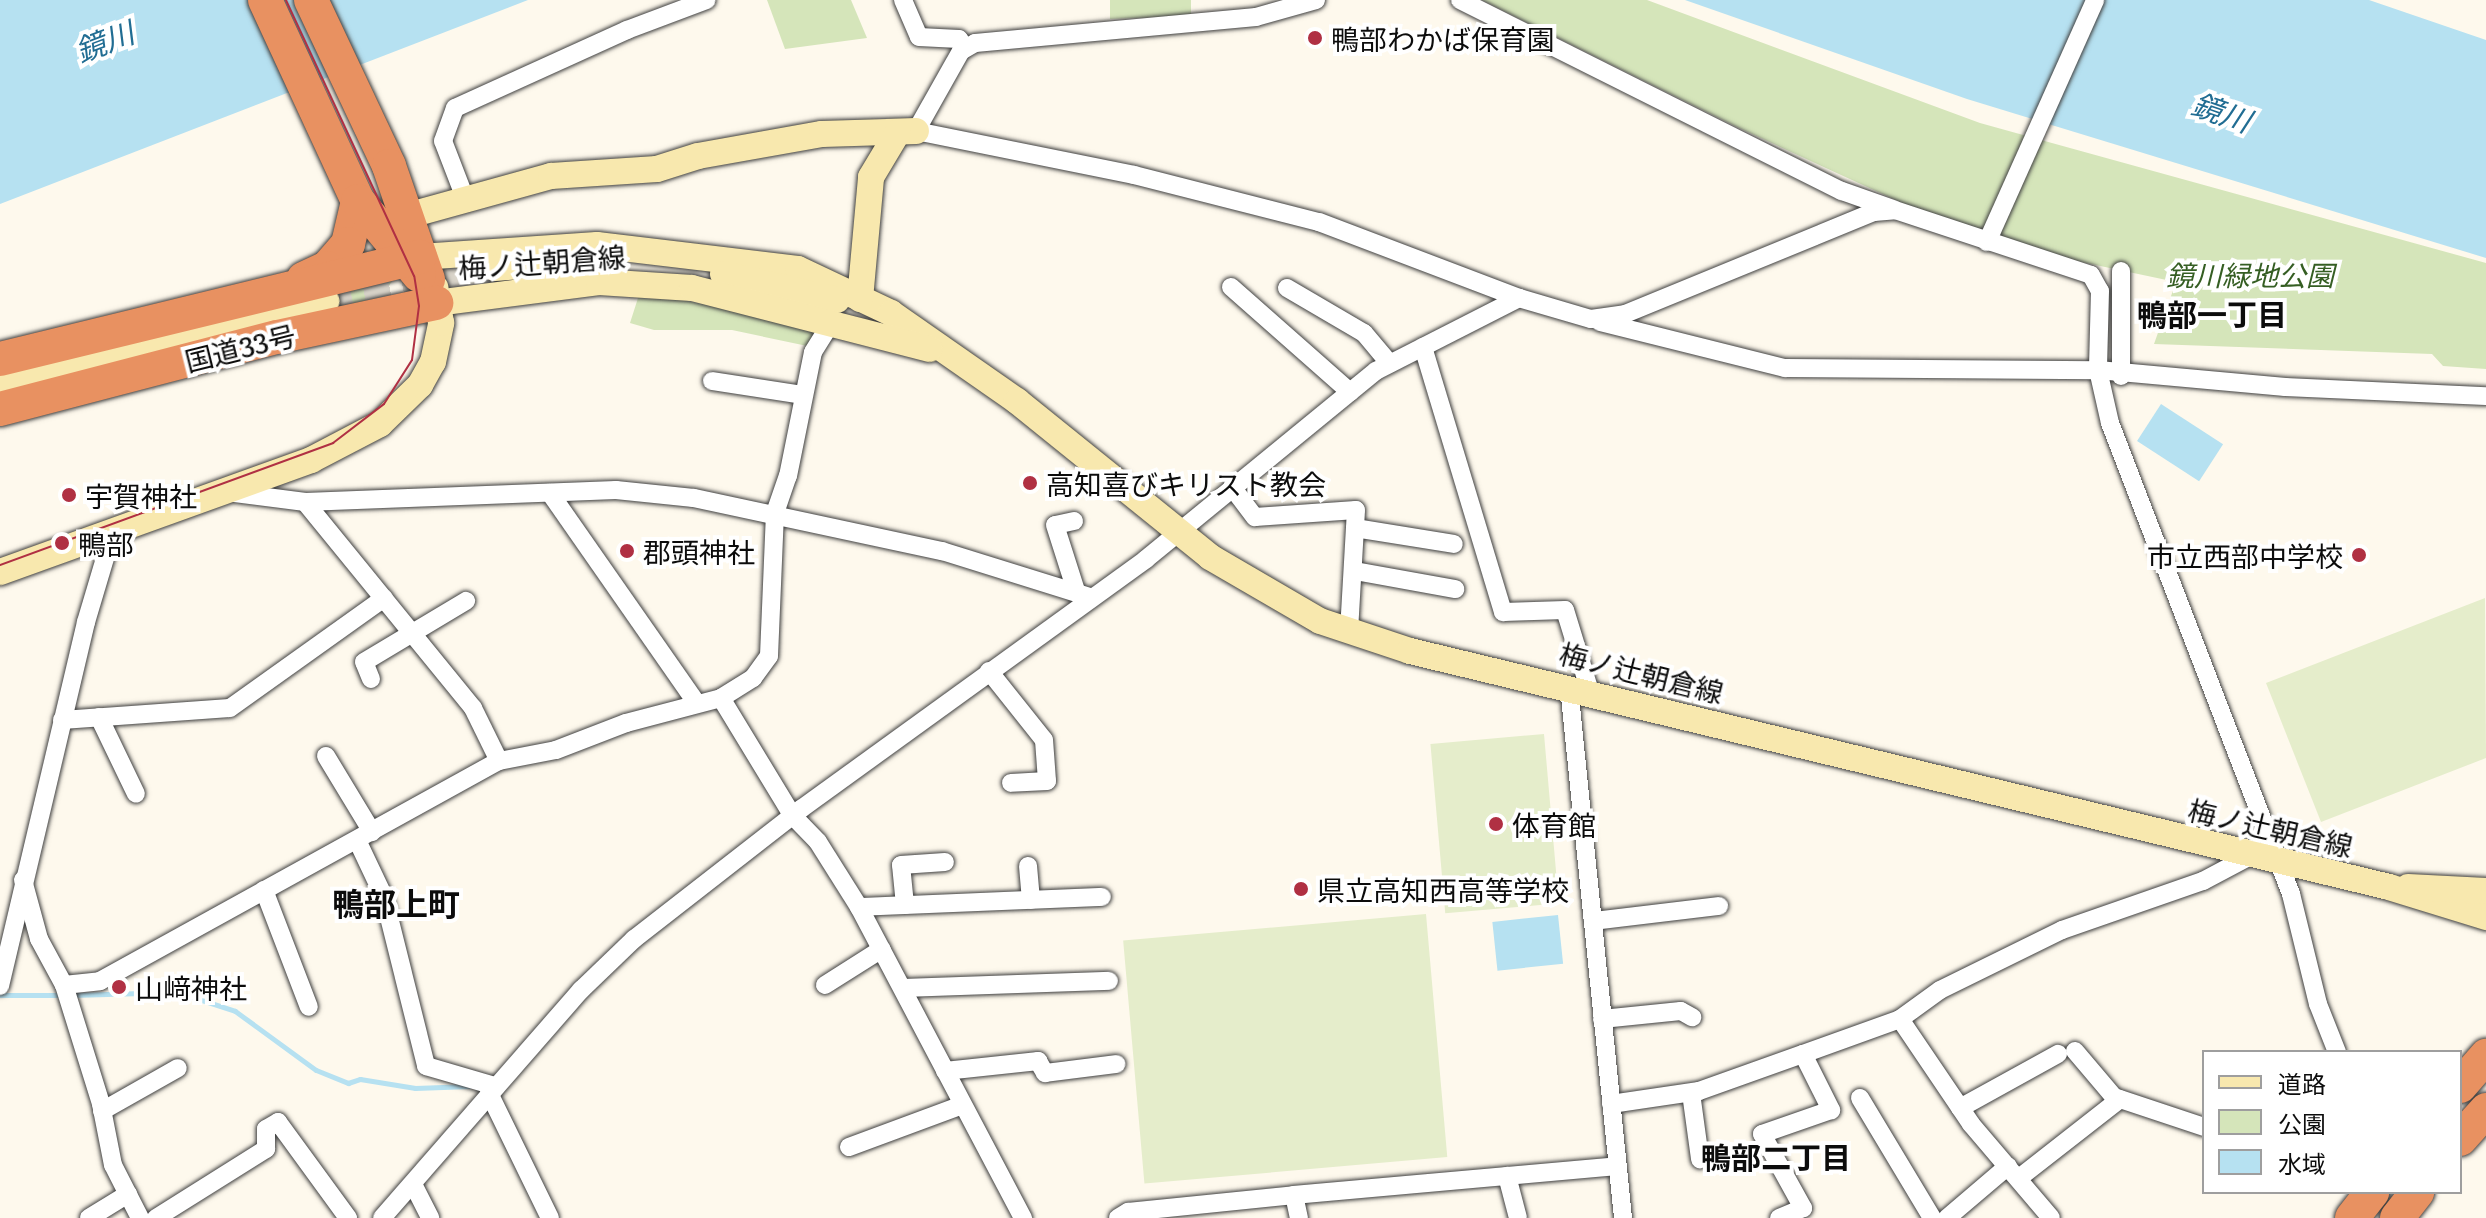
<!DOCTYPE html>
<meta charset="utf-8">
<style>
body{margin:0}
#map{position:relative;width:2486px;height:1218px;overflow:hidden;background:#fef9ed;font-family:Literata,"Noto Sans JP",serif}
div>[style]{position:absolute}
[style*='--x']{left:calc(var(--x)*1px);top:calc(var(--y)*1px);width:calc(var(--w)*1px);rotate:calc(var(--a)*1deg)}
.green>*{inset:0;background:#d5e5ba}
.pitch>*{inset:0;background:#e5edcb;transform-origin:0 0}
.water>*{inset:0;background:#b6e1f1;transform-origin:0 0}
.stream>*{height:5px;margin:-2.5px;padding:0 2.5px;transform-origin:2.5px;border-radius:2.5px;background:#b6e1f1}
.secondary-tunnel>*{height:26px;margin-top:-13px;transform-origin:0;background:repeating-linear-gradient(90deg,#dad5cb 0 26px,transparent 0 39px)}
.roads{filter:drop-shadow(0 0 2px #3f3f3f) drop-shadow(0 0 2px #3f3f3f)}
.street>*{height:18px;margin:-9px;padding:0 9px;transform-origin:9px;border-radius:9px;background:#fff}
.secondary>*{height:26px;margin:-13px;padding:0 13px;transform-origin:13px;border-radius:13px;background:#f8e8ae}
.highway>*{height:34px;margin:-17px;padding:0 17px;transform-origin:17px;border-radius:17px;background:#e89161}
.tram>*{height:2px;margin:-1px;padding:0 1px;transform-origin:1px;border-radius:1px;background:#b03043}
.dots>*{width:22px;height:22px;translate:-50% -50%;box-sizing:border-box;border:4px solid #fff;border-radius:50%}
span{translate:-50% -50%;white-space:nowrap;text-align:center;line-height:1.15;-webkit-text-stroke:8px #fff;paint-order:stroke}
.poi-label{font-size:28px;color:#0c0c0c}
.left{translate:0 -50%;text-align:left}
.right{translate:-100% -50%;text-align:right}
.street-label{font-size:28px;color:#0c0c0c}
.park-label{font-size:28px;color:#355e23;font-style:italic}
.water-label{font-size:30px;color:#216d93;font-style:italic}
.neighbourhood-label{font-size:30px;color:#0c0c0c;font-weight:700}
.quarter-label{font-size:32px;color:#0c0c0c;font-weight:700}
.legend{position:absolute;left:2202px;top:1050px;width:260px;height:144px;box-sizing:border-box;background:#fff;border:2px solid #9e9e9e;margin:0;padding:10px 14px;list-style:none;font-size:24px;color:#0c0c0c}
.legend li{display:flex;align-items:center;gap:16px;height:40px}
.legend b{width:40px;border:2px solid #9e9e9e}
</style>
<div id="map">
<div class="green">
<div style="clip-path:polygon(767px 0,851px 0,867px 38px,785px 49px)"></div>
<div style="clip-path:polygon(1110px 0,1191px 0,1191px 16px,1110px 19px)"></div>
<div style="clip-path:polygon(1482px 0,1647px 0,1980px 123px,2486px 263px,2486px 369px,2443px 366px,2432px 354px,2154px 344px,2176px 282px,1987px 242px,1739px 128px)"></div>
<div style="clip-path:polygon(392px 281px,384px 294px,337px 316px,332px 290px)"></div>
<div style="clip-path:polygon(638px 298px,682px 300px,824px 327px,812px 347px,732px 330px,654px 330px,630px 323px)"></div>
</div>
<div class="pitch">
<div style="clip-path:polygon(2485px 598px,2486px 758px,2321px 822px,2266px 683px)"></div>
<div style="left:1544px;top:734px;width:170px;height:114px;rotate:85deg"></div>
<div style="left:1426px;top:914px;width:244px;height:304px;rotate:85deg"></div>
</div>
<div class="water">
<div style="clip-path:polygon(0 0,528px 0,0 204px)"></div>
<div style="clip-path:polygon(1685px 0,2369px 0,2486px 40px,2486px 258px,1967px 99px)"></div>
<div style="left:2161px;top:404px;width:74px;height:44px;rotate:33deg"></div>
<div style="left:1558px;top:915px;width:49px;height:66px;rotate:84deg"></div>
</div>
<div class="stream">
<div style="--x:0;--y:995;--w:62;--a:0"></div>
<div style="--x:72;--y:995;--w:105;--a:-1.6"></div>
<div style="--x:177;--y:992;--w:61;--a:18.1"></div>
<div style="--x:235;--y:1011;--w:100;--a:36.1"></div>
<div style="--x:316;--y:1070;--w:35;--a:22"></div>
<div style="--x:348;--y:1083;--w:13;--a:-18"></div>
<div style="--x:360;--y:1079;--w:56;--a:9.3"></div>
<div style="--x:415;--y:1088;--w:56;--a:-2"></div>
</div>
<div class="secondary-tunnel">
<div style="--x:326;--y:301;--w:172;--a:-11"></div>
</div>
<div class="roads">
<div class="street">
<div style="--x:903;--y:0;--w:40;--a:66.6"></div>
<div style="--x:919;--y:37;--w:40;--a:2.9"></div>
<div style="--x:959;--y:39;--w:11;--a:56"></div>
<div style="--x:1316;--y:0;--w:62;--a:164.2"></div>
<div style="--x:1256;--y:17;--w:282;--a:174.7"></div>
<div style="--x:975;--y:43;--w:16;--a:150"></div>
<div style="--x:961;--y:51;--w:92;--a:119.4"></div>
<div style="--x:916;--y:131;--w:222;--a:11.4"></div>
<div style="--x:1134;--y:175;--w:191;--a:14.3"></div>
<div style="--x:1319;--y:222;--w:214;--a:20.8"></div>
<div style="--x:1519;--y:298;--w:75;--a:16.3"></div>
<div style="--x:1591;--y:319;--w:34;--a:-8"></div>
<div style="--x:1625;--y:314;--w:269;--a:-22.3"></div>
<div style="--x:1874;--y:212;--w:21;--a:-5"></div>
<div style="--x:1895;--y:210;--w:206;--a:18.3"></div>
<div style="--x:2091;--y:275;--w:18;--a:61"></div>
<div style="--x:2100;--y:291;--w:79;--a:91.5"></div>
<div style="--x:2098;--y:370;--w:54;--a:77.2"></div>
<div style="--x:2110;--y:423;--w:505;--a:68.98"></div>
<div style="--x:2291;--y:894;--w:113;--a:76.2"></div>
<div style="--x:2318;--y:1004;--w:52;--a:68.4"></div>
<div style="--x:1460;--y:0;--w:427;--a:26.6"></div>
<div style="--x:1842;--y:191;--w:54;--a:19.4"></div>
<div style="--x:465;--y:198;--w:61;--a:-111.1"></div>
<div style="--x:443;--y:141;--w:35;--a:-70"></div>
<div style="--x:455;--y:108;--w:189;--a:-24.4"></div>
<div style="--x:627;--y:30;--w:85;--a:-20.6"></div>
<div style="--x:1987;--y:242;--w:265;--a:-65.9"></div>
<div style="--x:2121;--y:271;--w:105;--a:90"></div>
<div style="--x:1231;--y:287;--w:159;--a:41.4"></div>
<div style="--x:1287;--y:288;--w:89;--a:30.3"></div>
<div style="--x:1364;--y:333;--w:40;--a:50"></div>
<div style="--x:1600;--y:322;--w:191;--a:14"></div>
<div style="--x:1785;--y:368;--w:313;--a:0.4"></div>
<div style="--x:2098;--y:370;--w:188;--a:5.2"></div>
<div style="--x:2285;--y:387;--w:201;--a:2.6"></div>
<div style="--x:1423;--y:347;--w:277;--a:73.2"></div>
<div style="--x:1503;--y:612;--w:62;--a:-1.8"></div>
<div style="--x:1565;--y:610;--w:86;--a:73"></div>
<div style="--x:712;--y:381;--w:92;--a:8.7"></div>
<div style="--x:1232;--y:487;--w:38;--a:53"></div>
<div style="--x:1255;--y:517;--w:101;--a:-4"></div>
<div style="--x:1356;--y:510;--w:120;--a:93.3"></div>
<div style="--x:227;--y:492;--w:79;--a:7.3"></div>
<div style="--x:305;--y:502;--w:311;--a:-2.2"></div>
<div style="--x:616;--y:490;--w:78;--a:5.9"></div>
<div style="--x:694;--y:498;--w:254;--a:12.1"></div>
<div style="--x:942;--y:551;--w:155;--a:17.3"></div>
<div style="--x:550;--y:493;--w:255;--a:55.1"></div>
<div style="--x:305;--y:502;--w:266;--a:50.8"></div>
<div style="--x:473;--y:708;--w:59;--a:63.9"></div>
<div style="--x:1074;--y:521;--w:19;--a:168"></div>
<div style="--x:1055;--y:525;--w:69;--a:72.3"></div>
<div style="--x:1355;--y:528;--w:100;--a:9.2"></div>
<div style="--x:1355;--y:571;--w:102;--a:10.2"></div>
<div style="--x:989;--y:671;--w:88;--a:51.4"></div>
<div style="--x:1044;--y:740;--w:41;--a:85.8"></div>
<div style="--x:1047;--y:781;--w:36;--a:177"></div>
<div style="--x:371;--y:679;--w:18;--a:-112"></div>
<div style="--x:364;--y:662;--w:119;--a:-30.9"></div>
<div style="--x:1569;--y:687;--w:534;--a:84.19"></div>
<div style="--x:721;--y:698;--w:38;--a:-32"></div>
<div style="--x:753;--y:678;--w:27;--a:-54"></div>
<div style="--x:769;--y:656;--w:143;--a:-87.6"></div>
<div style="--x:775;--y:513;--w:39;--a:-71"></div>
<div style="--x:788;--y:476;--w:126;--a:-78.6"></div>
<div style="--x:813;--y:352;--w:36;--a:-58"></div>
<div style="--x:99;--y:717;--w:85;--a:64.3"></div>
<div style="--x:62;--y:720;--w:168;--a:-4.1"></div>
<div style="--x:230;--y:708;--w:189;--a:-35.5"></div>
<div style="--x:326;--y:756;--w:89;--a:58.8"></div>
<div style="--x:357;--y:840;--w:63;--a:64.7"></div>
<div style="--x:384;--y:897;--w:174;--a:76"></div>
<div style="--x:426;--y:1066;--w:72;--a:16.2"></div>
<div style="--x:1028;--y:866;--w:34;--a:85"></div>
<div style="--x:23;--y:880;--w:61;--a:74.8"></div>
<div style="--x:39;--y:939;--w:52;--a:61.5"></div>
<div style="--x:64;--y:985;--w:36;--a:-6"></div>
<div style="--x:100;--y:981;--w:456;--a:-28.9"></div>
<div style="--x:499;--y:761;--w:58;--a:-10.9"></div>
<div style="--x:556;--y:750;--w:75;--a:-21.1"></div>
<div style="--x:626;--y:723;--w:98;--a:-14.7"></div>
<div style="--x:721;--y:698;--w:137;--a:58.7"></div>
<div style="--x:792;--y:815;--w:37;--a:46"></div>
<div style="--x:818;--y:842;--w:77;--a:57.8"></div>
<div style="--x:859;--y:907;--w:352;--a:62.2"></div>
<div style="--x:264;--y:890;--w:125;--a:69"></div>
<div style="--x:905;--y:905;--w:40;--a:-95.7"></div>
<div style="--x:901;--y:865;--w:44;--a:-3.9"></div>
<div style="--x:859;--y:907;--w:243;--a:-2.4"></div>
<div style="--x:1593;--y:921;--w:127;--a:-6.8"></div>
<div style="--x:64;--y:985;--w:125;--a:72.7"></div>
<div style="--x:101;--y:1104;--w:62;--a:78.9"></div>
<div style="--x:113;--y:1165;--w:59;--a:63"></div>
<div style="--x:825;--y:985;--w:67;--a:-32.3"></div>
<div style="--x:0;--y:986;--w:374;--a:-76.7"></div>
<div style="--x:86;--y:622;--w:91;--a:-73.4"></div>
<div style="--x:905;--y:988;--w:204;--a:-2"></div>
<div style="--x:1602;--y:1019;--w:79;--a:-5.8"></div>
<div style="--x:1681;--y:1011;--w:13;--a:29"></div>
<div style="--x:1900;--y:1019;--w:127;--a:55.9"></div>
<div style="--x:1971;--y:1124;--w:123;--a:49.6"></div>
<div style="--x:2075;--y:1051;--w:60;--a:49.7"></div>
<div style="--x:2114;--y:1097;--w:95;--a:18.4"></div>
<div style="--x:1803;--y:1054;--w:103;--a:-19.8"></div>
<div style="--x:1900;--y:1019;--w:49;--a:-35.9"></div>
<div style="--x:1940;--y:990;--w:136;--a:-26.2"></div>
<div style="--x:2062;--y:930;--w:149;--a:-19.2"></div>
<div style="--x:2203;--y:881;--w:55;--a:-28"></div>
<div style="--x:945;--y:1071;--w:94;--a:-6.1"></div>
<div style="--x:1038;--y:1061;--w:14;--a:60"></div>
<div style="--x:1045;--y:1073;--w:72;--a:-7.2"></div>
<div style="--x:489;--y:1093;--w:139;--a:64"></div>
<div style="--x:1691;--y:1093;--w:67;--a:82.2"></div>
<div style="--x:1860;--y:1098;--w:140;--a:59"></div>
<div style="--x:1611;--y:1104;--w:89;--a:-8.4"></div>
<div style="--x:1699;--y:1091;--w:110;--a:-19.6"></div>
<div style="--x:1803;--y:1054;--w:63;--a:63.4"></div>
<div style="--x:1831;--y:1110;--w:73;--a:160.8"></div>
<div style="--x:1762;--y:1134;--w:85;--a:61"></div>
<div style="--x:1803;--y:1208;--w:26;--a:157"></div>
<div style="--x:1960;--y:1108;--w:112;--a:-28.9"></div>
<div style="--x:102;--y:1111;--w:87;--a:-29.5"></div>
<div style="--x:849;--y:1147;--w:118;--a:-20.3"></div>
<div style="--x:1507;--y:1176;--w:43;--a:75.3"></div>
<div style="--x:2019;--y:1178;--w:128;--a:-38"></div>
<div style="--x:414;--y:1186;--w:36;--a:63"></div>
<div style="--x:1294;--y:1195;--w:24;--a:78"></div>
<div style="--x:89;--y:1218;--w:46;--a:-31.6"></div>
<div style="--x:156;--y:1218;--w:130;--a:-32.1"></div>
<div style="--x:266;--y:1149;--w:20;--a:-90"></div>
<div style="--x:266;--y:1129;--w:14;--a:-30"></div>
<div style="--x:278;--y:1122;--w:119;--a:53.9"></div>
<div style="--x:382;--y:1218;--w:303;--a:-48.9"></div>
<div style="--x:581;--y:990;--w:74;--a:-43.9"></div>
<div style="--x:634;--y:939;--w:212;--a:-37.9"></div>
<div style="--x:801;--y:809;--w:426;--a:-35.9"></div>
<div style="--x:1146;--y:559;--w:297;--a:-39.3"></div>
<div style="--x:1376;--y:371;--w:161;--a:-27"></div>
<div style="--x:1118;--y:1218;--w:12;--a:-31"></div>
<div style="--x:1128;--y:1212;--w:167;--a:-5.8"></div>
<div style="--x:1294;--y:1195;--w:324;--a:-5.1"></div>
<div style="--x:1947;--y:1218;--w:80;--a:-40.4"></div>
</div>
<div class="secondary">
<div style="--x:392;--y:220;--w:165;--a:-15.5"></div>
<div style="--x:551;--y:176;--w:106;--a:-3.8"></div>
<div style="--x:657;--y:169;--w:43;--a:-17.6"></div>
<div style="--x:698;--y:156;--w:126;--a:-10.1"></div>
<div style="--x:822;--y:134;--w:94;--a:-1.8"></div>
<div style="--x:420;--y:257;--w:177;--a:-3.9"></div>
<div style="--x:597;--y:245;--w:202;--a:6.8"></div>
<div style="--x:798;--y:269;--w:103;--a:25.3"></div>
<div style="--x:891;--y:313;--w:154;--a:34.9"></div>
<div style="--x:1017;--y:401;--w:248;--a:38.9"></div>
<div style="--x:1210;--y:557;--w:127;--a:30.2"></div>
<div style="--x:1320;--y:621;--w:95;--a:18.4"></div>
<div style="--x:1410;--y:651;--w:1007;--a:13.55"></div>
<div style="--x:2389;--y:887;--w:102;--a:17.2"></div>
<div style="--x:495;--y:268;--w:74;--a:-4.6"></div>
<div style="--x:723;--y:274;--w:117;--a:12.8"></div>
<div style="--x:860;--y:299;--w:122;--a:-84.8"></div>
<div style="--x:871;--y:177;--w:52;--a:-59"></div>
<div style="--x:436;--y:303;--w:164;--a:-7.3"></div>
<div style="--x:599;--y:282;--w:93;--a:3.7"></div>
<div style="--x:692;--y:288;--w:245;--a:14.4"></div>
<div style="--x:0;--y:385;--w:337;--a:-14.4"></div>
<div style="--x:0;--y:572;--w:331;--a:-19.8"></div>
<div style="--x:311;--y:460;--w:78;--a:-27.6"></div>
<div style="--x:380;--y:424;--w:56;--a:-44.3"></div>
<div style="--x:420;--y:385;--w:26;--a:-61"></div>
<div style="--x:433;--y:362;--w:40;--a:-78"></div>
<div style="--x:441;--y:323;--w:36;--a:-99"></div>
<div style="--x:2408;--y:887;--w:78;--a:2.9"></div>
</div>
<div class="highway">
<div style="--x:265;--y:0;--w:221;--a:65.2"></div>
<div style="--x:358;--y:201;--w:44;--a:103.1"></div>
<div style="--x:348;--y:244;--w:32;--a:131"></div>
<div style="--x:327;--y:268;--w:26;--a:155"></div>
<div style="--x:311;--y:0;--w:183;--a:64.8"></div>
<div style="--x:389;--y:166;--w:120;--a:71"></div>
<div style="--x:358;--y:201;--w:96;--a:50.5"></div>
<div style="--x:0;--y:359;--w:432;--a:-13.7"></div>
<div style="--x:0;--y:409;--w:286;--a:-14.6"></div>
<div style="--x:277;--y:337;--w:163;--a:-12.1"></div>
<div style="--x:2460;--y:1086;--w:40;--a:-49"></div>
<div style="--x:2460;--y:1139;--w:39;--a:-48"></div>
<div style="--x:2352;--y:1218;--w:33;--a:-52"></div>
<div style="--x:2397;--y:1218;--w:33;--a:-52"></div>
</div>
</div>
<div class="tram">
<div style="--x:0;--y:565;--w:355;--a:-20.1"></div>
<div style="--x:333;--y:443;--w:64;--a:-37.4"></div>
<div style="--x:384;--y:404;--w:52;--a:-57.5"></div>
<div style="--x:412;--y:360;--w:54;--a:-82.6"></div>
<div style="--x:419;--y:306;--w:30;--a:-99"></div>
<div style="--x:414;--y:276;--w:304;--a:-114.9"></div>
</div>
<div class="dots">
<div style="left:1315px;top:38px;background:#b03043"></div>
<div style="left:1030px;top:483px;background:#b03043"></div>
<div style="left:69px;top:495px;background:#b03043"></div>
<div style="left:62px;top:543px;background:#b03043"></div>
<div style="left:627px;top:551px;background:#b03043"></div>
<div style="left:2359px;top:555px;background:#b03043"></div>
<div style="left:1496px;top:824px;background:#b03043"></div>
<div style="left:1301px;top:889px;background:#b03043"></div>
<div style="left:119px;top:987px;background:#b03043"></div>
</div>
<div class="poi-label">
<span class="left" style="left:1331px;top:38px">鴨部わかば保育園</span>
<span class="left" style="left:1046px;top:483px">高知喜びキリスト教会</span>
<span class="left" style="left:85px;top:495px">宇賀神社</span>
<span class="left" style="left:78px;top:543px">鴨部</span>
<span class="left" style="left:643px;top:551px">郡頭神社</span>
<span class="right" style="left:2343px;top:555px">市立西部中学校</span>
<span class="left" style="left:1512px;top:824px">体育館</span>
<span class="left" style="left:1317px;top:889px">県立高知西高等学校</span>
<span class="left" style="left:135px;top:987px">山﨑神社</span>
</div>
<div class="street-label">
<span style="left:542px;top:261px;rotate:-4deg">梅ノ辻朝倉線</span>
<span style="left:240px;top:347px;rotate:-14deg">国道33号</span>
<span style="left:1642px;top:672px;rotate:14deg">梅ノ辻朝倉線</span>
<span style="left:2271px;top:827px;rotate:13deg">梅ノ辻朝倉線</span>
</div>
<div class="park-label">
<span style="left:2250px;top:274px">鏡川緑地公園</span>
</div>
<div class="water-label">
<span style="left:104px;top:40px;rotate:-21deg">鏡川</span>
<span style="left:2222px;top:111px;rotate:19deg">鏡川</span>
</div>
<div class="neighbourhood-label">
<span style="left:2212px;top:313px">鴨部一丁目</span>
<span style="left:1776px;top:1156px">鴨部二丁目</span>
</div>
<div class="quarter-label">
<span style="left:396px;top:902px">鴨部上町</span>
</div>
<ul class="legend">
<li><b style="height:10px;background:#f8e8ae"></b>道路</li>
<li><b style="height:22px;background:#d5e5ba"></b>公園</li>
<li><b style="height:22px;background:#b6e1f1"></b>水域</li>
</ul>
</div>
